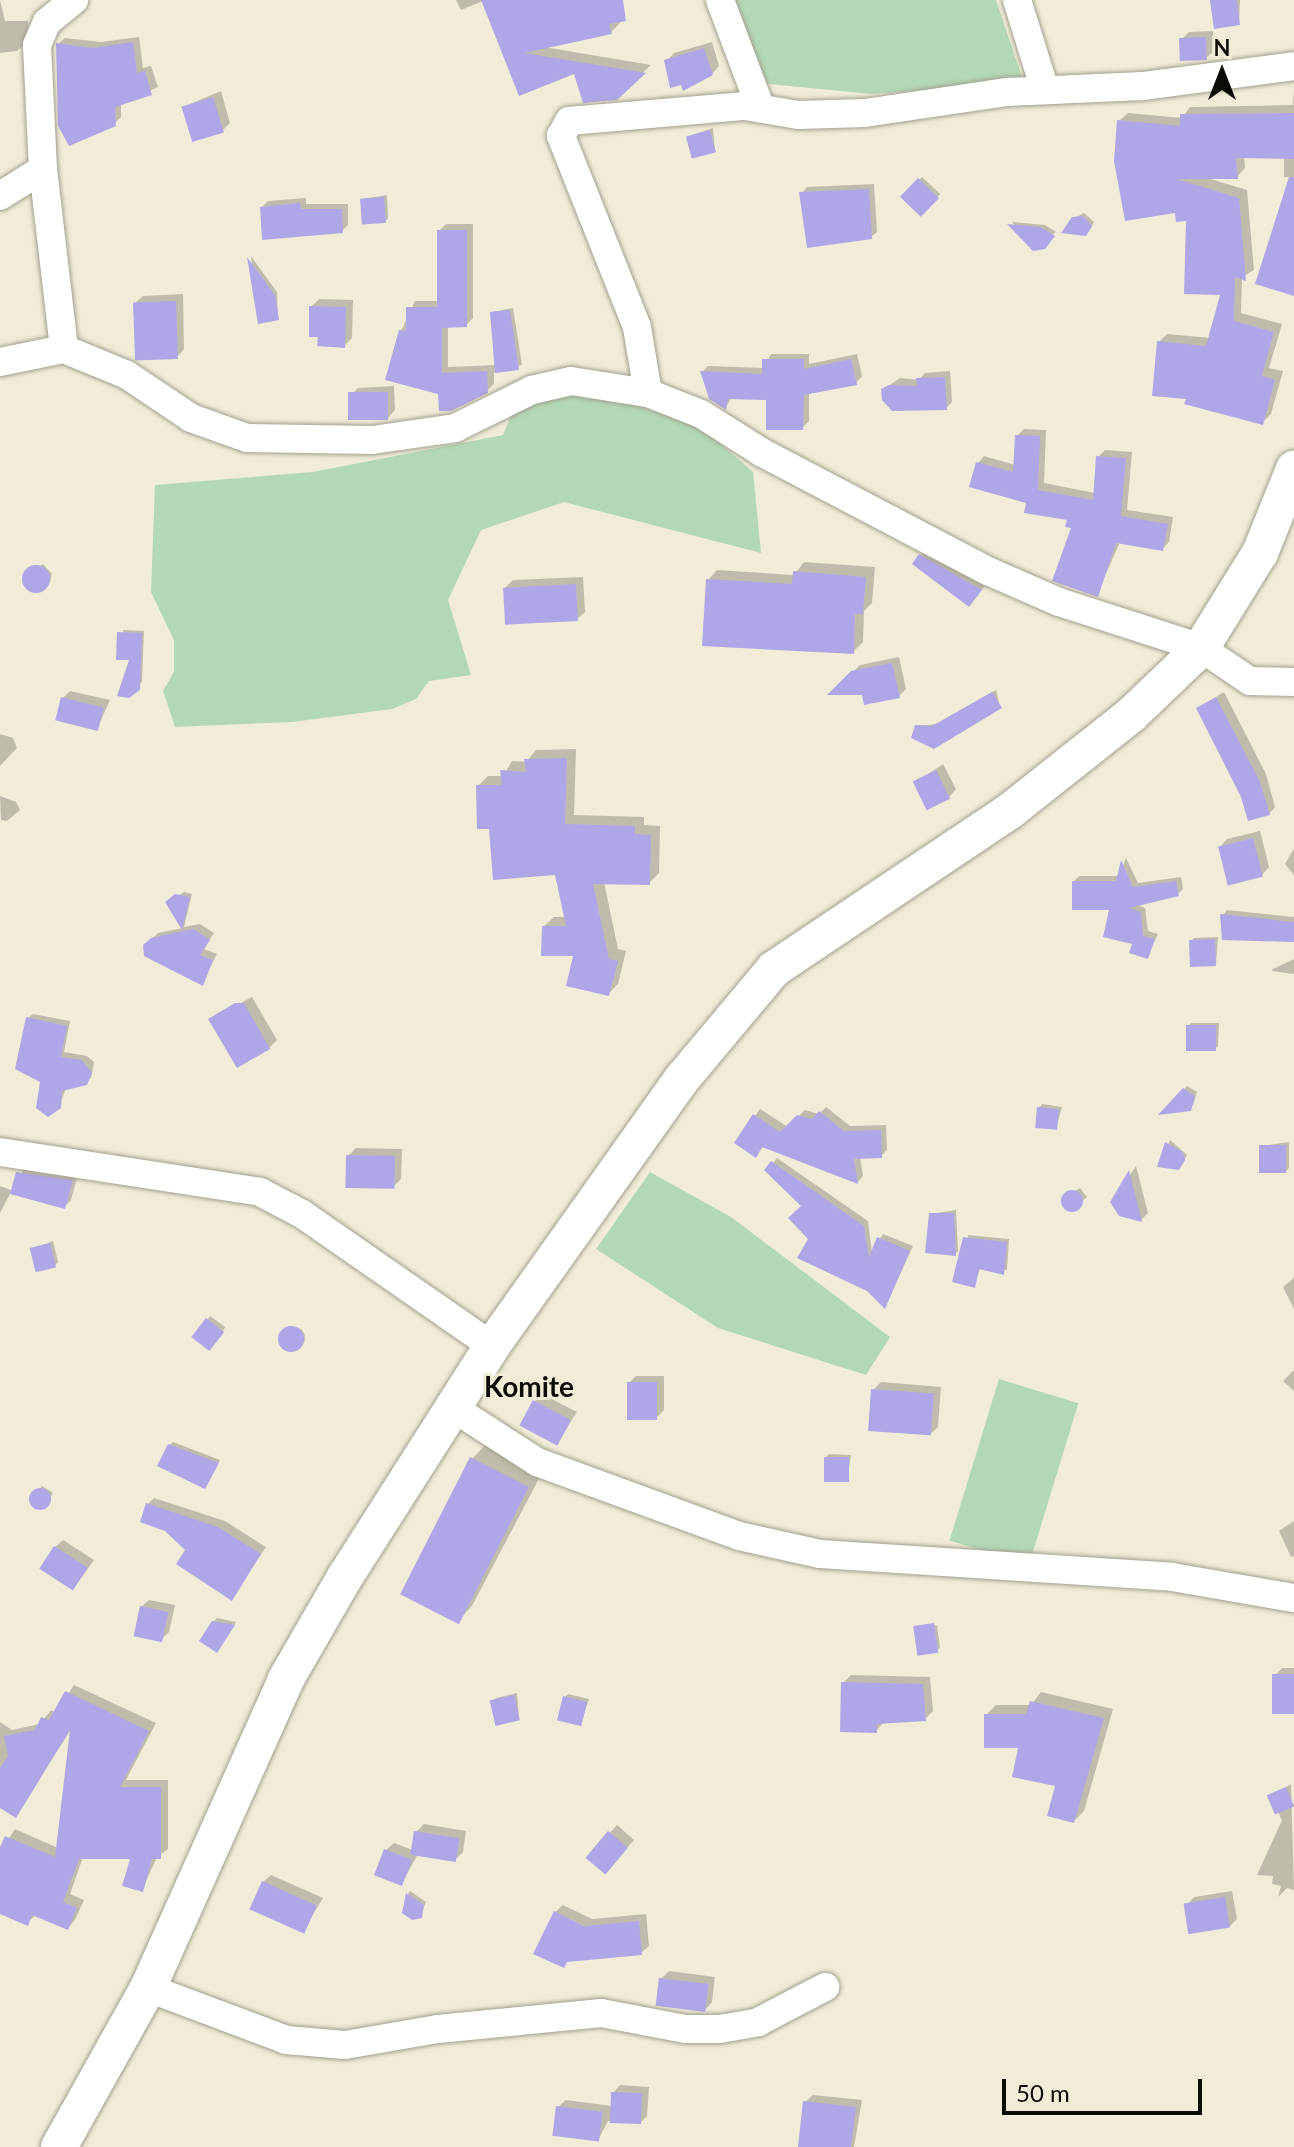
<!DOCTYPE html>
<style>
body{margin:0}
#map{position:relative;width:1294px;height:2147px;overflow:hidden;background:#f0ecd8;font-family:Lato,sans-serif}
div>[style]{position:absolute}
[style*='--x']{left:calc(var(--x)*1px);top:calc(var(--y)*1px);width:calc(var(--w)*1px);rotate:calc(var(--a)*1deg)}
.green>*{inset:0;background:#b2d8b7;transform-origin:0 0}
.shadow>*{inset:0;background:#0003;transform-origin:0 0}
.round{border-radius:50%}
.building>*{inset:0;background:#afa6e8;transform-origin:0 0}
.roads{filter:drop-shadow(0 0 2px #a3a08d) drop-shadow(0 0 2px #a3a08d)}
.minor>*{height:28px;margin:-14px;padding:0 14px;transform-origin:14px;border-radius:14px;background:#fff}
.tertiary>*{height:36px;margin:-18px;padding:0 18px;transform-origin:18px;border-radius:18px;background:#fff}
span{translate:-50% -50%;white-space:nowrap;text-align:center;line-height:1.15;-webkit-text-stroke:6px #f0ecd8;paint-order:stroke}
.quarter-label{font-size:28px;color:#0d0b06;font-weight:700}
.north{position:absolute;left:1182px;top:32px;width:80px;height:80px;-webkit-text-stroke:6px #f0ecd8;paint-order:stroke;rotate:0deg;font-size:22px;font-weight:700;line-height:32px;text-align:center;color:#0d0b06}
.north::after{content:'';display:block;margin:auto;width:28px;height:36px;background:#0d0b06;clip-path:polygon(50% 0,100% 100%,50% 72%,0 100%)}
.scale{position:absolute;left:1002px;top:2079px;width:200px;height:36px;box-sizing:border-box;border:4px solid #0d0b06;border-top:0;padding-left:10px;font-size:24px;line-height:28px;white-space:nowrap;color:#0d0b06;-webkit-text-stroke:6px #f0ecd8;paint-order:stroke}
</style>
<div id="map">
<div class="green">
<div style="clip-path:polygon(723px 0,996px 0,1024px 83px,871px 94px,760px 83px)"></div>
<div style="clip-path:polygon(579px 386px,701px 427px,753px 472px,761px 553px,564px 502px,481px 530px,448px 600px,471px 675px,429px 681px,416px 699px,392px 709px,292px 722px,175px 727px,163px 691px,174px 672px,174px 640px,151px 592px,155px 485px,313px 472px,503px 435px,518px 398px)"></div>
<div style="clip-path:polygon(650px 1172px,731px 1217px,890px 1337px,866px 1375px,718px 1328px,596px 1249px)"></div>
<div style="left:999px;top:1379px;width:83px;height:169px;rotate:17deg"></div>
</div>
<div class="shadow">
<div style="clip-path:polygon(0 0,5px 21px,28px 21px,28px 40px,17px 51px,0 53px)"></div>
<div style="clip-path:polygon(456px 0,612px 0,620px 23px,611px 32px,544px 47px,651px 65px,616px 98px,575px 71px,520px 93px,483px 1px,461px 10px)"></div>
<div style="clip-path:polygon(1230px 0,1240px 0,1239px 23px)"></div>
<div style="clip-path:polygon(1213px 31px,1214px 51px,1206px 58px,1181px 40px,1189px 32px)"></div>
<div style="clip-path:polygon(139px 37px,143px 68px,151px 66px,158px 87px,121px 103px,121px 117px,114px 124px,58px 44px,65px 38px,101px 42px)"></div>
<div style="clip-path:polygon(712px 42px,719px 66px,712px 74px,667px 61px,674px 53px)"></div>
<div style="clip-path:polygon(1294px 89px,1294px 177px,1284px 177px,1284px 157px,1244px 156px,1245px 168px,1237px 177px,1207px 178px,1247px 190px,1254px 270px,1242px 277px,1241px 313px,1282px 324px,1269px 368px,1283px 371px,1271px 414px,1262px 423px,1188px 397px,1159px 342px,1167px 334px,1211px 338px,1223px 293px,1188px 219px,1177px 210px,1119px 121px,1128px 113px,1182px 118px,1190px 107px,1293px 105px)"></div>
<div style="clip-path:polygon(221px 91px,230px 123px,223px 130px,183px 107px)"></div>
<div style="clip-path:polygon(713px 128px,715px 150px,688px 138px,692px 135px)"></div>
<div style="left:922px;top:177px;width:25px;height:28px;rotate:43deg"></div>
<div style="clip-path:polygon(874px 184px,877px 232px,871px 237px,802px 193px,807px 187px)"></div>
<div style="clip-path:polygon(387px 195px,388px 218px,385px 222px,362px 199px)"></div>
<div style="clip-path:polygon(306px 198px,306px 204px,348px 204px,348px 225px,342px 231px,262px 207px,268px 201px)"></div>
<div style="clip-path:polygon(1084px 213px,1094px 222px,1089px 231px,1073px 219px)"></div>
<div style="clip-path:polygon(1012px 222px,1045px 225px,1056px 232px,1034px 249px)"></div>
<div style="clip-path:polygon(446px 224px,473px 224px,473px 318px,466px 325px,448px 326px,448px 367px,497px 365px,492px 312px,513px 308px,522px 365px,494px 372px,494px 384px,487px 391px,440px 393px,401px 331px,415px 301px,439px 301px,439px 231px)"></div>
<div style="clip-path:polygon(251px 256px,277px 292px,278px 318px,259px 321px)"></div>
<div style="clip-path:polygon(183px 294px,184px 349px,177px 357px,135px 303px,143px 296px)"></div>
<div style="clip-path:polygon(319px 299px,353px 300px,352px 338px,344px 346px,320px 335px,311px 307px)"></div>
<div style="clip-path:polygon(771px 354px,809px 354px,809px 364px,857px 354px,862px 376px,856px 383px,809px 392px,809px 421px,802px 428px,768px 398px,732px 397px,726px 407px,702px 372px,708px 366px,764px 368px)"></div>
<div style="clip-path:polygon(950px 371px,952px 402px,946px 408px,883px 390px,900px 378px,919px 380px,925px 373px)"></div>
<div style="clip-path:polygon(394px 386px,395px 410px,388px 418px,351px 395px,358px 388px)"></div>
<div style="clip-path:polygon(1024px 429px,1046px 430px,1044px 483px,1095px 493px,1098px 457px,1105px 450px,1132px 452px,1127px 510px,1173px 517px,1169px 542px,1162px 549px,1120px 542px,1097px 594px,1069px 518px,1028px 502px,978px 463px,984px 456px,1015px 465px,1017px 436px)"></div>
<div style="clip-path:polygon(928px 548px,988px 582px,976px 597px,921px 555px)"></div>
<div style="clip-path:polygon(804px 562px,875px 567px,872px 603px,864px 611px,863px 642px,853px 652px,708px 580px,717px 570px,794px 575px)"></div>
<div style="clip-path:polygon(43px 564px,52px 574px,50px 582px,36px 590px,22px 578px)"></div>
<div style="clip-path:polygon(583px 577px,585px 612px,577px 619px,505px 588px,513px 580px)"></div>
<div style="clip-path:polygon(123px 630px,144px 631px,142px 681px,136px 691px)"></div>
<div style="clip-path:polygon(899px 657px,906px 689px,899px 696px,832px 693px,860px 665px)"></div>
<div style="clip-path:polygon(996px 690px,1000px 707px,934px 747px,916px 726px,937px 724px)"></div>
<div style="clip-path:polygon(70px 691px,110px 700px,97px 729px,63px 698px)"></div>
<div style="clip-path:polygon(1224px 692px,1266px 774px,1275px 807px,1269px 814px,1243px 796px,1198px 708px)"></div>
<div style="clip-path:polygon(0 734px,13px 738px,17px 748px,0 766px)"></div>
<div style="clip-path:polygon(576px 749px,574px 815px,644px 817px,644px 825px,660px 826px,659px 873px,649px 883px,604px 882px,618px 949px,626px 951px,618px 984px,608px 994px,544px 926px,554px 917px,566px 917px,556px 872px,491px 827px,478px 786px,488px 776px,503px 776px,512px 761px,526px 762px,536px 750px)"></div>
<div style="clip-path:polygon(943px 764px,956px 789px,949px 797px,915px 783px)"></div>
<div style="clip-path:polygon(0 796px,16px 802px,20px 810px,7px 821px,1px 820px)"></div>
<div style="clip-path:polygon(1260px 831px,1269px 867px,1262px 875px,1220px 847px,1227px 839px)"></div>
<div style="clip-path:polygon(1293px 850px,1294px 849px,1294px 875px,1285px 864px)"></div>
<div style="clip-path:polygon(1126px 858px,1138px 883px,1181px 877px,1183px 889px,1178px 894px,1136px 904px,1145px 908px,1148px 931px,1158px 934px,1147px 956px,1112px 908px,1074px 881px,1079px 876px,1119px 876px)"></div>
<div style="clip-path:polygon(184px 892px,192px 894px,184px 927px,200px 924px,214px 933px,204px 949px,217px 954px,202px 983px,145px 946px,158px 933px,183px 928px,167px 903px)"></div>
<div style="clip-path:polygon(1227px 910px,1294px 917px,1294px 940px,1223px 915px)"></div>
<div style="clip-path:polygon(1218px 937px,1216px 964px,1191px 941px,1194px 938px)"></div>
<div style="clip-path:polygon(1294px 959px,1294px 974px,1272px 971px,1273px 969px)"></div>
<div style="clip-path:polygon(252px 997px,277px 1040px,269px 1048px,211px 1019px)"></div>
<div style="clip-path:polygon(33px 1014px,70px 1021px,64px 1052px,87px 1056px,94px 1062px,91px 1078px,66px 1088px,59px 1107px,42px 1081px,28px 1018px)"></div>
<div style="clip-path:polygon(1191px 1023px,1219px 1023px,1218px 1046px,1215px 1049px,1188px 1026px)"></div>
<div style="clip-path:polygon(1187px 1086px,1197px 1092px,1193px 1105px,1163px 1113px)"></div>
<div style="clip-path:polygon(1042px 1104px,1062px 1107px,1056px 1128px,1039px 1108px)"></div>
<div style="clip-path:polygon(826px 1107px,850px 1126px,886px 1125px,887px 1150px,881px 1156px,860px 1157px,863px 1176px,858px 1182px,764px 1146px,756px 1155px,736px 1142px,760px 1109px,788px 1127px,805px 1110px,819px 1114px)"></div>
<div style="clip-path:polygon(1170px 1140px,1187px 1155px,1182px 1164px,1160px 1165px)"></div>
<div style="clip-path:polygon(1289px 1142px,1289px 1168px,1286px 1171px,1261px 1146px)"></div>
<div style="clip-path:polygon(356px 1148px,402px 1149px,401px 1179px,393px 1187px,348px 1156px)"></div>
<div style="clip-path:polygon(777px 1158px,868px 1221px,872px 1253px,883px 1234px,913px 1246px,885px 1307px,810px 1239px,803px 1206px,767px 1170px)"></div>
<div style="clip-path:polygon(25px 1166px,78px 1174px,71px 1200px,64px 1207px,11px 1192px,0 1213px,0 1186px,13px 1191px)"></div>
<div style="clip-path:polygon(1136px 1166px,1148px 1213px,1141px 1220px,1113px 1201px)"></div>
<div style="clip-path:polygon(1080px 1188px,1087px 1197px,1071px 1210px,1065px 1208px,1063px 1199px)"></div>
<div style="clip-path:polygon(956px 1210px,958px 1251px,955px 1254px,930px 1214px)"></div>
<div style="clip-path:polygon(968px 1235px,1009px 1239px,1007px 1270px,981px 1267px,974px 1285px)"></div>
<div style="clip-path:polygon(53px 1241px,58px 1262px,55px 1265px,32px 1249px)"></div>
<div style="clip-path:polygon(1294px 1278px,1294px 1309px,1283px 1287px)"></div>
<div style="left:210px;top:1316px;width:19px;height:26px;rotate:36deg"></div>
<div class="round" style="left:283px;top:1327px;width:22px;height:22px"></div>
<div style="clip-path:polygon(1294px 1370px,1294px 1391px,1283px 1381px)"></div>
<div style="clip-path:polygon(636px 1376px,664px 1376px,664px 1410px,656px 1418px,629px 1383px)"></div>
<div style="clip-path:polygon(881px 1382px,941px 1387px,938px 1427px,930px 1434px,873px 1390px)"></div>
<div style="clip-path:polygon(542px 1394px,577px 1412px,557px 1443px,535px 1401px)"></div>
<div style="clip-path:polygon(173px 1442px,220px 1460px,208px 1483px,170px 1445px)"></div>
<div style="clip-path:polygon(487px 1443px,543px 1471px,472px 1606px,457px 1622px,472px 1459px)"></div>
<div style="clip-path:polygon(829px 1454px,851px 1455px,847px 1481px,826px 1457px)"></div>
<div style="left:42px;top:1486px;width:13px;height:18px;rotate:32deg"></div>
<div style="clip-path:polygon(154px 1498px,225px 1521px,266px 1547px,231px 1598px,166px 1529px,148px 1504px)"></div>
<div style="clip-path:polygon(1294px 1521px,1294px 1556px,1291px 1557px,1279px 1531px)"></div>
<div style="clip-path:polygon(63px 1540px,94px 1560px,74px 1588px,55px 1547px)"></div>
<div style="clip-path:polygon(149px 1600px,175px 1605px,169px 1632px,162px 1639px,141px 1607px)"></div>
<div style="clip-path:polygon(217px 1618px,236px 1622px,220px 1647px,213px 1622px)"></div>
<div style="clip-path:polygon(937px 1625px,940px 1647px,937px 1651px,916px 1627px)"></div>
<div style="clip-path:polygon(1282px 1668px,1294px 1668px,1294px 1712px,1274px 1676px)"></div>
<div style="clip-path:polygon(851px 1675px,930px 1677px,933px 1711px,925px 1719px,884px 1722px,876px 1731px,843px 1683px)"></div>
<div style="clip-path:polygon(74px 1685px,156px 1723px,126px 1780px,168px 1780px,168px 1849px,157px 1857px,142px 1890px,132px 1857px,83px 1857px,70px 1894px,84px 1900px,75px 1920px,68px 1928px,36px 1915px,27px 1923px,0 1902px,0 1852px,15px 1829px,58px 1848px,72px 1728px,15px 1815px,0 1806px,0 1722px,12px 1730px,40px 1724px,51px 1710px,56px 1713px)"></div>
<div style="clip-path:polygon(1041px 1692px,1113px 1709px,1084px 1811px,1074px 1821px,1057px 1785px,986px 1715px,996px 1705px,1031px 1705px)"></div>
<div style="clip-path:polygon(517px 1693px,519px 1718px,493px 1701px,496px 1698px)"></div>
<div style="clip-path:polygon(568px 1694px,589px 1699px,581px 1723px,565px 1697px)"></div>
<div style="clip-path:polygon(1291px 1784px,1294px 1890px,1287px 1888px,1278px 1897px,1281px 1886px,1272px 1884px,1273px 1876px,1257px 1875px,1282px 1820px,1270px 1797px)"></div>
<div style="clip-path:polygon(424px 1824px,466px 1831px,463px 1852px,455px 1860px,418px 1854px,402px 1883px,386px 1850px,394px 1843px,413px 1850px,416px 1832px)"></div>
<div style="clip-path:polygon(617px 1825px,634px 1840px,612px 1865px,587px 1858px)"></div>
<div style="clip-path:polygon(271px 1875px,323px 1898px,303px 1931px,263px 1882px)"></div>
<div style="clip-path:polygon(410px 1891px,426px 1902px,420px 1916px,408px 1894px)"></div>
<div style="clip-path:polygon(1232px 1891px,1237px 1919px,1229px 1927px,1187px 1905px,1194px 1897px)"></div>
<div style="clip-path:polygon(563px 1905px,592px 1919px,646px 1914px,649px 1946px,641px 1953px,555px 1912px)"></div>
<div style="clip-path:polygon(669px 1971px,715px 1977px,712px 2002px,705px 2010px,661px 1979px)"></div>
<div style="clip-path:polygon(620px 2085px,649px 2087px,647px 2116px,640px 2123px,608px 2121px,598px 2140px,558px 2107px,566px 2100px,612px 2106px,613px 2093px)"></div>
<div style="clip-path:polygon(813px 2095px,862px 2100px,854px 2147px,800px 2147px,805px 2102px)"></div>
</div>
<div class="building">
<div style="clip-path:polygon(481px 0,623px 0,626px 21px,609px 24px,612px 34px,524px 53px,646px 73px,617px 100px,583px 103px,574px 74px,519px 96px)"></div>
<div style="clip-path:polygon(1210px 0,1237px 0,1240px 25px,1214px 29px)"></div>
<div style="left:1206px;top:37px;width:23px;height:27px;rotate:88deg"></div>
<div style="clip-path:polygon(133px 42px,137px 73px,145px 71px,152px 95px,115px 107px,116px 126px,69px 146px,58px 126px,56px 43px,93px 48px)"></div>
<div style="clip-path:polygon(704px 48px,713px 75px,683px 91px,681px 85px,670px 88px,664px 60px)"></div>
<div style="left:213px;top:97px;width:37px;height:33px;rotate:73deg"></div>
<div style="clip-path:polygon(1294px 113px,1294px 159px,1236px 158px,1238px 179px,1177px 179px,1239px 198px,1246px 281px,1235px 277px,1234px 321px,1274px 332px,1262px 376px,1275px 380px,1263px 425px,1184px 404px,1186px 399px,1152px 396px,1157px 341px,1206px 346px,1220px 295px,1184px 294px,1186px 221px,1176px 222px,1175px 213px,1125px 221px,1114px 161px,1117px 120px,1180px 126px,1180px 114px)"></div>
<div style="left:710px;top:130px;width:23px;height:25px;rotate:75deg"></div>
<div style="clip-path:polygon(1289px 177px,1294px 177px,1294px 296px,1255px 284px)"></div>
<div style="left:918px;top:178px;width:29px;height:26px;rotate:44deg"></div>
<div style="clip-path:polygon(869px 189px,872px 239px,807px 248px,799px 192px)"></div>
<div style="left:384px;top:197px;width:26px;height:24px;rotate:86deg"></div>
<div style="clip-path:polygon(300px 203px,301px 209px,342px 209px,343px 233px,262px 240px,260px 207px)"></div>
<div style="clip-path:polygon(1083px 216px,1092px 226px,1086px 236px,1061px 233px,1072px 217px)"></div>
<div style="clip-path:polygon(1007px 224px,1041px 227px,1055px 236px,1045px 249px,1033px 251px)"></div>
<div style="clip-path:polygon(437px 230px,467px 230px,467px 327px,442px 328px,442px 373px,487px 371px,488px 393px,451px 411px,439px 411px,438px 394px,385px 380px,399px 330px,406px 331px,406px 307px,437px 307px)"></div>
<div style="clip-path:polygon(247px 257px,275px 295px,279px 320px,258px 324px)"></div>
<div style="left:176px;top:301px;width:58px;height:43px;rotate:88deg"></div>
<div style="clip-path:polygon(309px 306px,346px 307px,345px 348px,317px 346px,318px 337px,309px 337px)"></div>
<div style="clip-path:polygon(510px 310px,519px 370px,495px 373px,490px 312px)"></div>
<div style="clip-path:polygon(762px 359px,804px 359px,804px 369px,851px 359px,857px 385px,804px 395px,803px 430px,766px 430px,766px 400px,728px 399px,726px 410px,709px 399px,700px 371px,762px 374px)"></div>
<div style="clip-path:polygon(945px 377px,947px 410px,892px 411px,882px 400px,881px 389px,889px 385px,917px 386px,916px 378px)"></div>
<div style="left:388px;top:392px;width:28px;height:40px;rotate:90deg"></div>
<div style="clip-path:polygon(1015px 435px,1040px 436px,1038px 490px,1093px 500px,1096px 456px,1126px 458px,1121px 516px,1168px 524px,1163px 551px,1116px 543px,1098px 597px,1052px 581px,1071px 528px,1065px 527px,1067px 520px,1024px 513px,1026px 503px,969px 487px,976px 462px,1013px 472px)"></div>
<div style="clip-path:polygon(919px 554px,982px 590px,969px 607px,912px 564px)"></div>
<div class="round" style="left:22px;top:565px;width:28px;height:28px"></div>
<div style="clip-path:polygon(793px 571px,866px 577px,863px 614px,855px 614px,854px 654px,702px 646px,706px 579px,792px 584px)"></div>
<div style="left:576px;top:584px;width:37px;height:73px;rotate:87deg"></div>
<div style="clip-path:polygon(117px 632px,142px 633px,140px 690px,129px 698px,117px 696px,129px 660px,116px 660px)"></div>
<div style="clip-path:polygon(892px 663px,900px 698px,864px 705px,862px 695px,827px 695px,851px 671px)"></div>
<div style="clip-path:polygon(992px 692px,1002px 708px,934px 749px,911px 738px,915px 725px,932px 726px)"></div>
<div style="left:61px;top:697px;width:44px;height:24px;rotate:14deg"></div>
<div style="clip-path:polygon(1216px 697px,1260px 782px,1270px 815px,1248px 821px,1241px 797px,1196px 708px)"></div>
<div style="clip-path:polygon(567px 758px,565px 824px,635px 826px,635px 834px,651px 835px,650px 885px,593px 884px,609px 959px,618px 961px,609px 996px,566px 986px,573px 956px,541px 956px,542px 926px,566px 926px,555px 875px,493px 880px,489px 829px,477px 829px,476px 785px,502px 785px,500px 770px,526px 772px,524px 759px)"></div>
<div style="left:936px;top:770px;width:32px;height:26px;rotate:64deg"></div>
<div style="left:1253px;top:838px;width:40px;height:36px;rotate:76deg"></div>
<div style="clip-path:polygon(1121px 860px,1133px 887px,1176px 881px,1179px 896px,1129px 908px,1141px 912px,1143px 936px,1155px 939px,1148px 959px,1129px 953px,1132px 944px,1103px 937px,1109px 910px,1072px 910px,1072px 881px,1116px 881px)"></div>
<div style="clip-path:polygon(175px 894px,190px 897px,182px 930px,165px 902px)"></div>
<div style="clip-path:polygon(1220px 914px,1294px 922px,1294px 942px,1222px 940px)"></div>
<div style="clip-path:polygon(193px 929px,210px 940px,200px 955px,213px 960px,203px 986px,144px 956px,143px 945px,151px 938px)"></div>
<div style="left:1215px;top:939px;width:27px;height:26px;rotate:88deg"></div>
<div style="clip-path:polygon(235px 1003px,244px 1003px,270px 1049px,237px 1068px,208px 1019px)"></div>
<div style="clip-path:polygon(26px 1017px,67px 1026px,61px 1057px,82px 1060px,92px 1073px,87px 1085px,62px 1091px,61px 1108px,48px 1117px,36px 1108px,40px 1082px,15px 1069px)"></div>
<div style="left:1186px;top:1025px;width:30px;height:26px"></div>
<div style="clip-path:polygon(1183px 1088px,1195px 1096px,1191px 1111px,1158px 1115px)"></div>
<div style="left:1037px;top:1107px;width:22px;height:21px;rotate:5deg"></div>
<div style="clip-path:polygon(819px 1111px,844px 1131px,881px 1130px,882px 1158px,854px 1159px,858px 1184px,762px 1147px,756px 1158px,734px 1143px,753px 1114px,780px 1132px,797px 1115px,812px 1119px)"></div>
<div style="clip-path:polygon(1165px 1142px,1183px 1152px,1185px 1160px,1179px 1170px,1157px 1167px)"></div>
<div style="left:1259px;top:1145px;width:27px;height:28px"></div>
<div style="left:346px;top:1155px;width:49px;height:33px;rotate:1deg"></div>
<div style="clip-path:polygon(771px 1161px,864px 1226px,869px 1257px,877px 1237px,910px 1251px,885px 1309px,867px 1291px,797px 1258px,808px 1239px,788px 1218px,801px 1206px,764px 1170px)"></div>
<div style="clip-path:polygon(1129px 1170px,1142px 1222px,1119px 1216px,1110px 1202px)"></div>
<div style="clip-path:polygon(16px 1172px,73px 1180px,65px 1209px,10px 1194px)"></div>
<div class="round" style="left:1061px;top:1190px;width:22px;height:22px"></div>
<div style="clip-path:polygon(929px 1213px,954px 1213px,956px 1256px,925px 1253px)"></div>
<div style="clip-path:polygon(963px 1237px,1007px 1242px,1004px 1275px,979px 1269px,975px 1288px,952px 1282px)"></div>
<div style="left:50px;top:1243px;width:25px;height:21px;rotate:76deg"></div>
<div style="left:206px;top:1318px;width:23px;height:24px;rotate:38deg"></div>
<div class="round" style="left:278px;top:1326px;width:26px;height:26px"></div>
<div style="left:627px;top:1382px;width:30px;height:38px"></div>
<div style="left:871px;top:1389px;width:63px;height:42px;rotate:4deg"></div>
<div style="left:533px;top:1400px;width:43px;height:29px;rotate:28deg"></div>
<div style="clip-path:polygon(168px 1444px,219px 1463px,205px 1489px,157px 1466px)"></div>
<div style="left:470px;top:1457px;width:66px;height:154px;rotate:27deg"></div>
<div style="left:824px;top:1457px;width:25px;height:25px"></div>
<div class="round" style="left:29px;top:1488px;width:22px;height:22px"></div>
<div style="clip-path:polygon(146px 1503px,218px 1527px,261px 1554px,232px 1601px,176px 1564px,185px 1550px,165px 1531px,140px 1522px)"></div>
<div style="left:54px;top:1546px;width:40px;height:27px;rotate:33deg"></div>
<div style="left:140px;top:1606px;width:29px;height:31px;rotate:12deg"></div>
<div style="clip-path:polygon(212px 1621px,235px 1625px,217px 1653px,199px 1641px)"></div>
<div style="left:934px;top:1623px;width:30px;height:21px;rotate:82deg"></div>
<div style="left:1294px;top:1674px;width:40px;height:22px;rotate:90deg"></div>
<div style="clip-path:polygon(841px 1682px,923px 1684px,926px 1721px,877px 1724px,877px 1733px,840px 1732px)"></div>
<div style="clip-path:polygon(65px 1691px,149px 1731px,120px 1787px,161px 1787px,161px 1859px,152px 1859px,143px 1892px,122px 1886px,130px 1859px,79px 1859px,63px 1902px,77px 1908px,68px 1930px,32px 1915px,28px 1926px,0 1914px,0 1847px,5px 1836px,55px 1857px,70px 1730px,16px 1818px,0 1808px,0 1768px,8px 1756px,4px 1736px,35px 1730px,41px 1717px,49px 1720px)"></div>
<div style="left:514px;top:1695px;width:26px;height:25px;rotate:77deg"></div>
<div style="left:563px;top:1696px;width:25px;height:25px;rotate:14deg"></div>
<div style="clip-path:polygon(1030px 1701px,1104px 1718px,1074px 1823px,1047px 1816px,1055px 1786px,1012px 1777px,1018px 1748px,984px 1748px,984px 1714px,1026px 1714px)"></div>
<div style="left:1286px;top:1787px;width:21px;height:21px;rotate:67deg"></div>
<div style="left:414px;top:1831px;width:46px;height:24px;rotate:9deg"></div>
<div style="left:608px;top:1831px;width:26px;height:35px;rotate:40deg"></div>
<div style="left:384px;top:1849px;width:30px;height:28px;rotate:21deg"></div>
<div style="left:262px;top:1881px;width:60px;height:31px;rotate:24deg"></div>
<div style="clip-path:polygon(406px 1893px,424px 1905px,422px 1918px,412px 1920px,402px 1913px)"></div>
<div style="left:1225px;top:1897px;width:31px;height:42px;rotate:81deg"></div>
<div style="clip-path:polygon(554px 1911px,584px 1926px,639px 1921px,642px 1955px,567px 1962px,564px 1968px,533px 1954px)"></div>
<div style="left:659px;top:1978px;width:50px;height:28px;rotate:7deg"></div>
<div style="left:611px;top:2092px;width:31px;height:31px;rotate:2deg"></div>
<div style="clip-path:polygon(803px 2101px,856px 2107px,851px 2147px,798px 2147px)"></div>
<div style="left:556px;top:2106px;width:47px;height:30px;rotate:7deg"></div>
</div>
<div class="roads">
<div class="minor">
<div style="--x:720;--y:0;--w:116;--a:69.4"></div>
<div style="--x:1017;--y:0;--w:94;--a:72.7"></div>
<div style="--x:43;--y:169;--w:181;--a:83.3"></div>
<div style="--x:0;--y:196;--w:51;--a:-32.1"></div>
<div style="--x:43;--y:169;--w:124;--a:-92.8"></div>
<div style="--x:37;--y:45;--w:25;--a:-67"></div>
<div style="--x:47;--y:22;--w:35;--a:-39"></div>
<div style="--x:0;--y:362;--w:65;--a:-11.5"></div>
<div style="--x:64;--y:349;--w:68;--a:22.4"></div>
<div style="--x:127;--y:375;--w:77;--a:33.9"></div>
<div style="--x:191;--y:418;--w:59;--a:19.7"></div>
<div style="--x:247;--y:438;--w:125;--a:0.9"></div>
<div style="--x:372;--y:440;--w:84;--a:-8.2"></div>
<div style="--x:455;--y:428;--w:86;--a:-26.3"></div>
<div style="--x:532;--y:390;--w:40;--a:-13"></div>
<div style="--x:571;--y:381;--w:78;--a:8.9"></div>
<div style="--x:648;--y:393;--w:57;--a:21.6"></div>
<div style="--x:701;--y:414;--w:71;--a:32.3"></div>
<div style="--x:761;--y:452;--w:256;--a:27.7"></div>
<div style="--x:988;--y:571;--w:77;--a:23.6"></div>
<div style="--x:1059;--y:602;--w:149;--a:17.9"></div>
<div style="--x:1201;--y:648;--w:59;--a:34"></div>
<div style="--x:1250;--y:681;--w:44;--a:1.3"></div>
<div style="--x:648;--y:393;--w:67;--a:-99.5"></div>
<div style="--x:637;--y:327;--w:206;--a:-111.7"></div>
<div style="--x:561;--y:136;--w:17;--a:-62"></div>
<div style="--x:569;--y:121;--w:177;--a:-4.9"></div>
<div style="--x:745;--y:106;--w:54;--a:9.6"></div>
<div style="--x:798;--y:115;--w:67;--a:-1.7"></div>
<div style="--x:865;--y:113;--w:144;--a:-8.4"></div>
<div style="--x:1007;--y:92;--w:136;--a:-2.5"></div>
<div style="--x:1143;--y:86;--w:152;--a:-7.5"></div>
<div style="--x:0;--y:1152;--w:263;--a:8.7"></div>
<div style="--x:260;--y:1192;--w:47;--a:27.6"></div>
<div style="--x:302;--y:1214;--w:231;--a:34.8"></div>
<div style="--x:455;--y:1409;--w:98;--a:32.9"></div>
<div style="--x:537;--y:1462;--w:215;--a:20.1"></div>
<div style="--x:739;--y:1536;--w:83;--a:12.5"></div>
<div style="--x:820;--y:1554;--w:353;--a:3.7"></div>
<div style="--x:1172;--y:1577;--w:124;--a:9.8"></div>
<div style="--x:148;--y:1988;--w:147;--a:20.6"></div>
<div style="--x:286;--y:2040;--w:59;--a:4.8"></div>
<div style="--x:345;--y:2045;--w:94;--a:-9.8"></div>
<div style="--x:438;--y:2029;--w:164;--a:-5.6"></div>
<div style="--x:601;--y:2013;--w:86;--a:10.7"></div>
<div style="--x:686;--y:2029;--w:34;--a:0"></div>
<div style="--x:720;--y:2029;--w:39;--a:-10"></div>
<div style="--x:758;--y:2022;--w:76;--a:-27.6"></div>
</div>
<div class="tertiary">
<div style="--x:59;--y:2147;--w:182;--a:-60.8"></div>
<div style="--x:148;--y:1988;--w:338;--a:-65.9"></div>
<div style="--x:286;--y:1679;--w:118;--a:-60"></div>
<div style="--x:345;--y:1577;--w:274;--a:-57.5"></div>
<div style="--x:492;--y:1346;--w:328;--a:-54.6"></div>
<div style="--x:682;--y:1079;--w:143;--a:-50.1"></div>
<div style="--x:774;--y:969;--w:284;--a:-33.8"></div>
<div style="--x:1010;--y:811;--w:154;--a:-38.4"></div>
<div style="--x:1131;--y:715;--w:97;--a:-43.7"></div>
<div style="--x:1201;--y:648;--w:112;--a:-58.2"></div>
<div style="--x:1260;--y:553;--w:91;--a:-68"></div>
</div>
</div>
<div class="quarter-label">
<span style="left:529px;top:1386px">Komite</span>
</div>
<div class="north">N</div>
<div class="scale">50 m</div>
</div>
